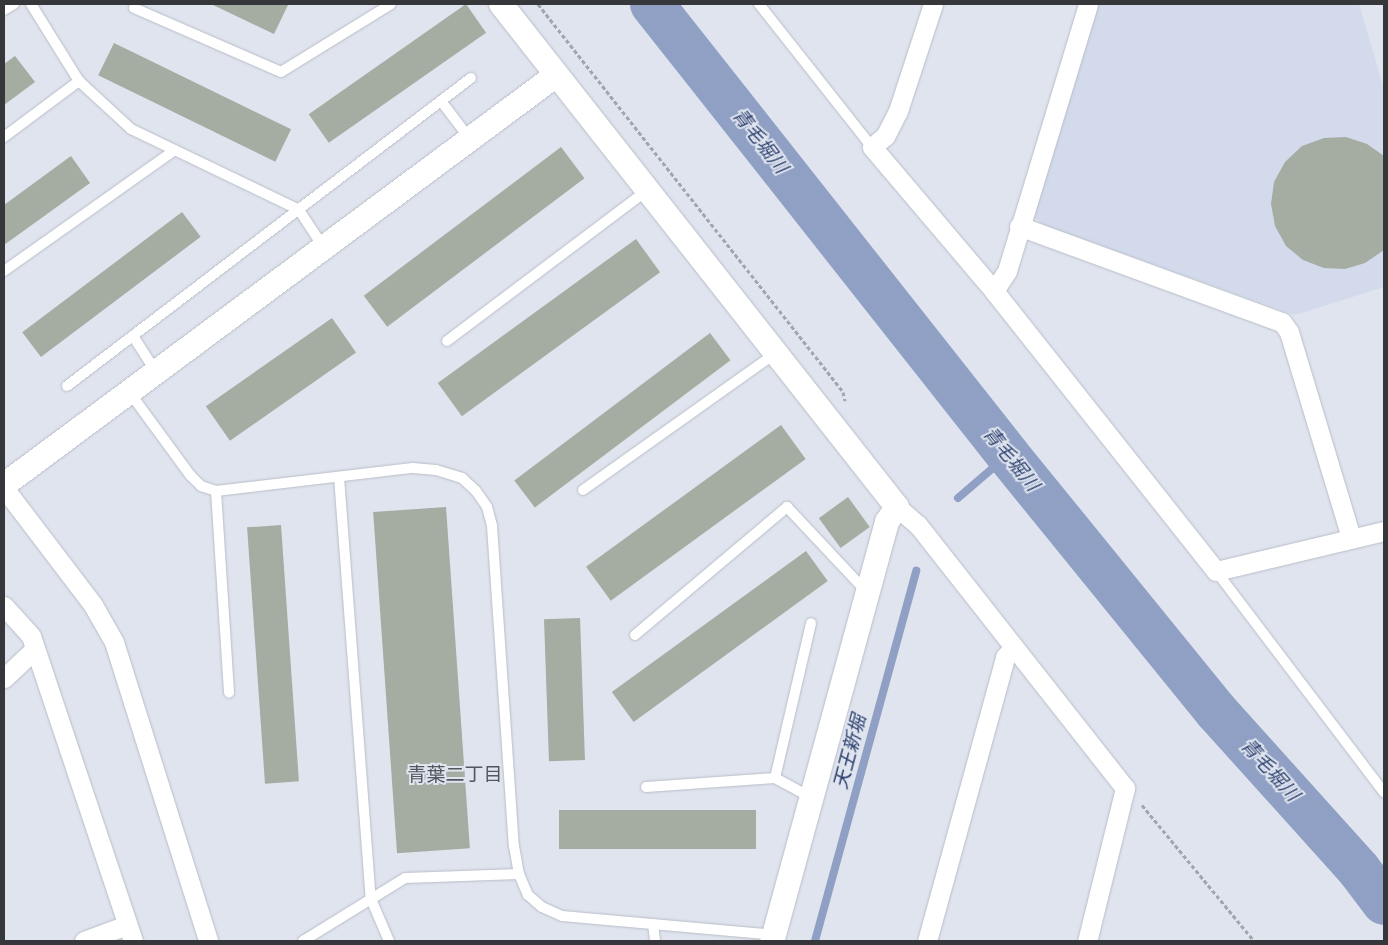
<!DOCTYPE html>
<meta charset="utf-8">
<style>
body{margin:0}
#map{position:relative;width:1388px;height:945px;overflow:hidden;background:#dfe4ee;font-family:"Roboto Condensed","Noto Sans JP",sans-serif}
div>[style]{position:absolute}
[style*='--x']{left:calc(var(--x)*1px);top:calc(var(--y)*1px);width:calc(var(--w)*1px);rotate:calc(var(--a)*1deg)}
.built>*{inset:0;background:#d2daeb}
.stream>*{height:8px;margin:-4px;padding:0 4px;transform-origin:4px;border-radius:4px;background:#8fa0c4}
.river>*{height:44px;margin:-22px;padding:0 22px;transform-origin:22px;border-radius:22px;background:#8fa0c4}
.building>*{inset:0;background:#a5aca2;transform-origin:0 0}
.path>*{height:3px;margin-top:-1.5px;transform-origin:0;background:repeating-linear-gradient(90deg,#a1a5ad 0 4px,transparent 0 6.5px)}
.roads{filter:drop-shadow(0 0 1px #b8bdc7) drop-shadow(0 0 1px #b8bdc7)}
.service>*{height:10px;margin:-5px;padding:0 5px;transform-origin:5px;border-radius:5px;background:#fff}
.minor>*{height:19px;margin:-9.5px;padding:0 9.5px;transform-origin:9.5px;border-radius:9.5px;background:#fff}
.tertiary>*{height:24px;margin:-12px;padding:0 12px;transform-origin:12px;border-radius:12px;background:#fff}
span{translate:-50% -50%;white-space:nowrap;text-align:center;line-height:1.15;-webkit-text-stroke:4px #dfe4ee;paint-order:stroke}
.water-label{font-size:19px;color:#2b3e6e;font-style:italic}
.neighbourhood-label{font-size:19px;color:#52575f}
.frame{position:absolute;inset:0;border:5px solid #35373b;pointer-events:none}
</style>
<div id="map">
<div class="built">
<div style="clip-path:polygon(1098px 4px,1359px 4px,1384px 89px,1384px 287px,1295px 315px,1043px 225px,1033px 216px)"></div>
</div>
<div class="stream">
<div style="--x:958;--y:498;--w:66;--a:-40.7"></div>
<div style="--x:815;--y:941;--w:384;--a:-74.7"></div>
</div>
<div class="river">
<div style="--x:652;--y:4;--w:575;--a:51.71"></div>
<div style="--x:1008;--y:455;--w:330;--a:50.9"></div>
<div style="--x:1216;--y:711;--w:214;--a:48"></div>
<div style="--x:1359;--y:870;--w:41;--a:52.9"></div>
</div>
<div class="building">
<div style="clip-path:polygon(211px 4px,286px 4px,288px 5px,274px 34px)"></div>
<div style="left:466px;top:4px;width:35px;height:192px;rotate:55deg"></div>
<div style="left:114px;top:43px;width:197px;height:36px;rotate:26deg"></div>
<div style="clip-path:polygon(15px 56px,35px 82px,4px 105px,4px 64px)"></div>
<div style="clip-path:polygon(1346px 137px,1367px 144px,1384px 156px,1384px 250px,1365px 263px,1345px 269px,1324px 268px,1303px 260px,1286px 246px,1275px 226px,1271px 204px,1274px 182px,1285px 162px,1302px 146px,1324px 138px)"></div>
<div style="left:561px;top:147px;width:39px;height:247px;rotate:53deg"></div>
<div style="clip-path:polygon(71px 156px,90px 183px,4px 245px,4px 205px)"></div>
<div style="left:182px;top:212px;width:31px;height:200px;rotate:53deg"></div>
<div style="left:636px;top:239px;width:41px;height:245px;rotate:54deg"></div>
<div style="left:332px;top:318px;width:42px;height:154px;rotate:55deg"></div>
<div style="left:710px;top:333px;width:34px;height:245px;rotate:53deg"></div>
<div style="left:781px;top:425px;width:42px;height:241px;rotate:54deg"></div>
<div style="left:848px;top:497px;width:37px;height:36px;rotate:54deg"></div>
<div style="left:446px;top:507px;width:342px;height:73px;rotate:86deg"></div>
<div style="left:281px;top:525px;width:257px;height:34px;rotate:86deg"></div>
<div style="left:806px;top:551px;width:37px;height:240px;rotate:54deg"></div>
<div style="left:580px;top:618px;width:142px;height:36px;rotate:88deg"></div>
<div style="left:756px;top:810px;width:39px;height:197px;rotate:90deg"></div>
</div>
<div class="path">
<div style="--x:538;--y:4;--w:494;--a:51.8"></div>
<div style="--x:843;--y:392;--w:9;--a:77"></div>
<div style="--x:1142;--y:805;--w:176;--a:50.5"></div>
</div>
<div class="roads">
<div class="service">
<div style="--x:31;--y:4;--w:91;--a:58.1"></div>
<div style="--x:79;--y:81;--w:71;--a:42.7"></div>
<div style="--x:131;--y:129;--w:187;--a:25.7"></div>
<div style="--x:299;--y:210;--w:45;--a:56.7"></div>
<div style="--x:759;--y:4;--w:182;--a:51.7"></div>
<div style="--x:134;--y:8;--w:160;--a:23.5"></div>
<div style="--x:281;--y:72;--w:129;--a:-31.7"></div>
<div style="--x:4;--y:10;--w:12;--a:-31"></div>
<div style="--x:441;--y:101;--w:48;--a:52.7"></div>
<div style="--x:4;--y:137;--w:94;--a:-36.7"></div>
<div style="--x:4;--y:271;--w:209;--a:-35.3"></div>
<div style="--x:133;--y:336;--w:43;--a:57.4"></div>
<div style="--x:447;--y:341;--w:249;--a:-37"></div>
<div style="--x:67;--y:386;--w:508;--a:-37.32"></div>
<div style="--x:130;--y:393;--w:102;--a:53.8"></div>
<div style="--x:190;--y:475;--w:16;--a:45"></div>
<div style="--x:201;--y:486;--w:16;--a:18"></div>
<div style="--x:216;--y:491;--w:198;--a:-6.7"></div>
<div style="--x:413;--y:468;--w:23;--a:5"></div>
<div style="--x:436;--y:470;--w:27;--a:17"></div>
<div style="--x:462;--y:478;--w:19;--a:43"></div>
<div style="--x:476;--y:491;--w:19;--a:55"></div>
<div style="--x:487;--y:507;--w:20;--a:75"></div>
<div style="--x:492;--y:526;--w:321;--a:86.1"></div>
<div style="--x:514;--y:846;--w:28;--a:80"></div>
<div style="--x:519;--y:874;--w:23;--a:67"></div>
<div style="--x:528;--y:895;--w:18;--a:41"></div>
<div style="--x:542;--y:907;--w:22;--a:24"></div>
<div style="--x:562;--y:916;--w:212;--a:5.1"></div>
<div style="--x:339;--y:477;--w:423;--a:85.7"></div>
<div style="--x:371;--y:899;--w:46;--a:66.8"></div>
<div style="--x:583;--y:490;--w:237;--a:-35.4"></div>
<div style="--x:216;--y:491;--w:202;--a:86.3"></div>
<div style="--x:1216;--y:571;--w:278;--a:52.8"></div>
<div style="--x:635;--y:635;--w:199;--a:-40.1"></div>
<div style="--x:787;--y:507;--w:115;--a:46.8"></div>
<div style="--x:775;--y:778;--w:159;--a:-76.9"></div>
<div style="--x:646;--y:787;--w:129;--a:-4"></div>
<div style="--x:775;--y:778;--w:42;--a:28.4"></div>
<div style="--x:653;--y:924;--w:17;--a:83"></div>
<div style="--x:303;--y:941;--w:120;--a:-31.7"></div>
<div style="--x:405;--y:878;--w:114;--a:-2"></div>
</div>
<div class="minor">
<div style="--x:933;--y:4;--w:113;--a:108.1"></div>
<div style="--x:898;--y:111;--w:28;--a:117"></div>
<div style="--x:885;--y:136;--w:17;--a:140"></div>
<div style="--x:872;--y:147;--w:189;--a:49.7"></div>
<div style="--x:994;--y:291;--w:357;--a:51.6"></div>
<div style="--x:1216;--y:571;--w:173;--a:-13.4"></div>
<div style="--x:1019;--y:226;--w:280;--a:20.1"></div>
<div style="--x:1282;--y:322;--w:12;--a:55"></div>
<div style="--x:1289;--y:332;--w:215;--a:73.2"></div>
<div style="--x:994;--y:291;--w:24;--a:-57"></div>
<div style="--x:1007;--y:271;--w:279;--a:-73.1"></div>
<div style="--x:4;--y:488;--w:147;--a:52.7"></div>
<div style="--x:93;--y:605;--w:43;--a:60.4"></div>
<div style="--x:114;--y:642;--w:313;--a:72.5"></div>
<div style="--x:897;--y:507;--w:28;--a:41"></div>
<div style="--x:918;--y:525;--w:335;--a:51.8"></div>
<div style="--x:1125;--y:788;--w:158;--a:103.9"></div>
<div style="--x:4;--y:606;--w:40;--a:48"></div>
<div style="--x:31;--y:636;--w:322;--a:71.5"></div>
<div style="--x:4;--y:678;--w:42;--a:-43.1"></div>
<div style="--x:84;--y:941;--w:46;--a:-20.4"></div>
<div style="--x:927;--y:941;--w:295;--a:-74.6"></div>
<div style="--x:1005;--y:657;--w:13;--a:-48"></div>
</div>
<div class="tertiary">
<div style="--x:501;--y:4;--w:640;--a:51.79"></div>
<div style="--x:897;--y:507;--w:18;--a:124"></div>
<div style="--x:887;--y:522;--w:434;--a:105.3"></div>
<div style="--x:4;--y:485;--w:686;--a:-36.59"></div>
</div>
</div>
<div class="water-label">
<span style="left:760px;top:141px;rotate:52deg">青毛堀川</span>
<span style="left:1011px;top:459px;rotate:51deg">青毛堀川</span>
<span style="left:850px;top:752px;rotate:-75deg">天王新堀</span>
<span style="left:1270px;top:770px;rotate:48deg">青毛堀川</span>
</div>
<div class="neighbourhood-label">
<span style="left:455px;top:775px">青葉二丁目</span>
</div>
<div class="frame"></div>
</div>
